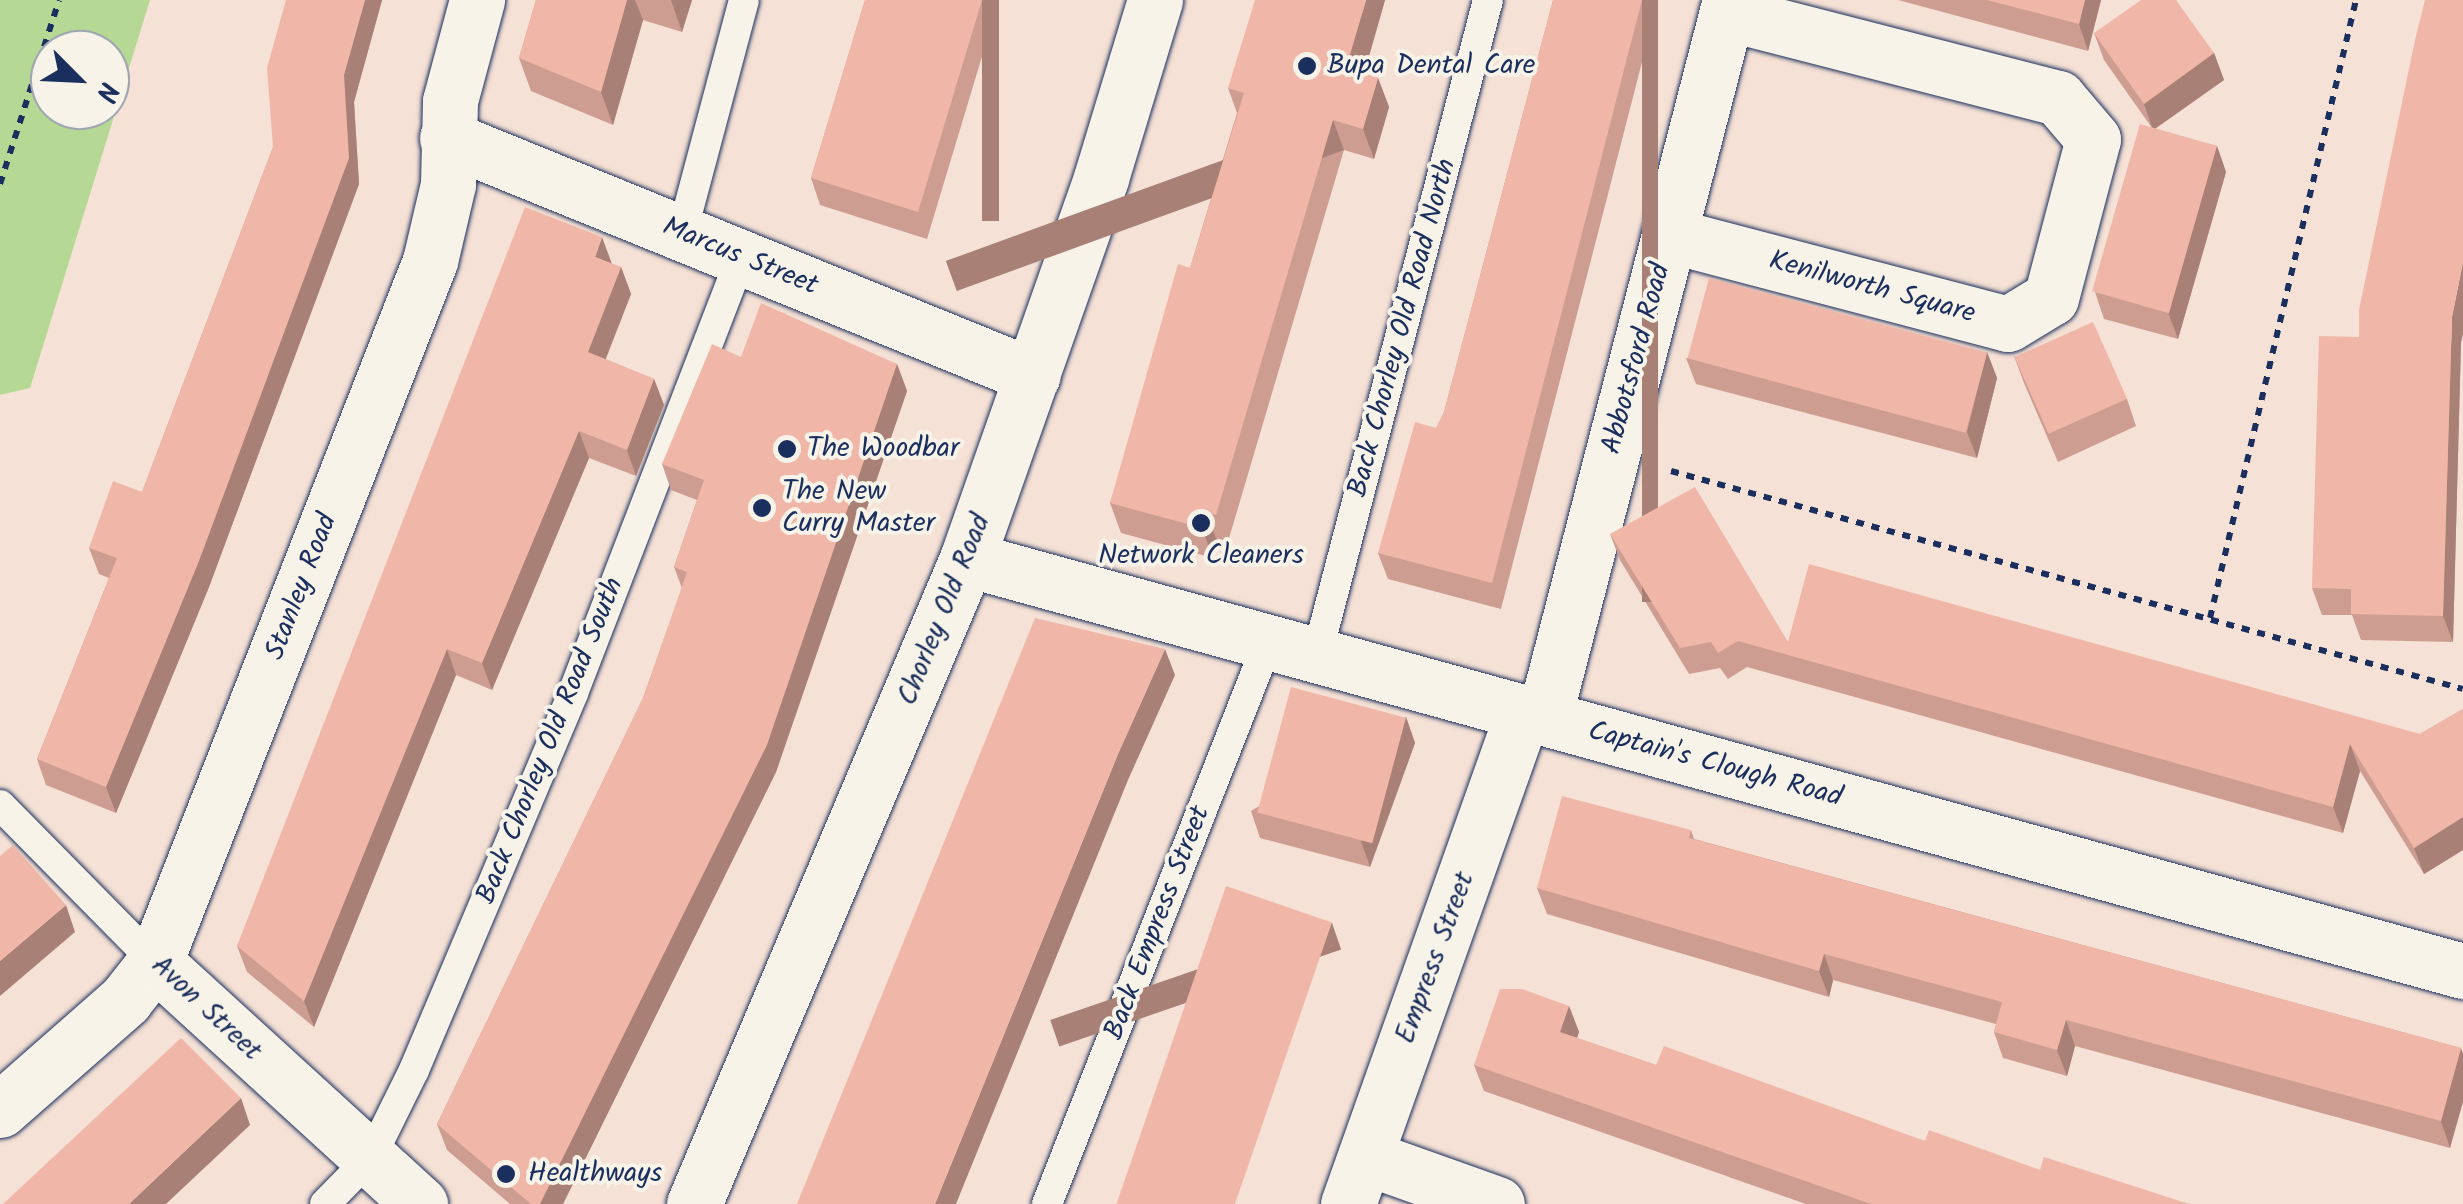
<!DOCTYPE html>
<style>
body{margin:0}
#map{position:relative;width:2463px;height:1204px;overflow:hidden;background:#f5e1d5;font-family:Kalam,sans-serif}
div>[style]{position:absolute}
[style*='--x']{left:calc(var(--x)*1px);top:calc(var(--y)*1px);width:calc(var(--w)*1px);rotate:calc(var(--a)*1deg)}
.green>*{inset:0;background:#b5d994}
.path>*{height:6px;margin-top:-3px;transform-origin:0;background:repeating-linear-gradient(90deg,#1b2f5e 0 8px,transparent 0 16px)}
.roads{filter:drop-shadow(0 0 2px #1b2f5e) drop-shadow(0 0 2px #1b2f5e)}
.lane>*{height:30px;margin:-15px;padding:0 15px;transform-origin:15px;border-radius:15px;background:#f7f3e8}
.street>*{height:55px;margin:-27.5px;padding:0 27.5px;transform-origin:27.5px;border-radius:27.5px;background:#f7f3e8}
.secondary>*{height:55px;margin:-27.5px;padding:0 27.5px;transform-origin:27.5px;border-radius:27.5px;background:#f7f3e8}
.wall>*{inset:0;background:#ce9d91}
.shaded-wall>*{inset:0;background:#a88076;transform-origin:0 0}
.building>*{inset:0;background:#f0b7a9;transform-origin:0 0}
.dots>*{width:28px;height:28px;translate:-50% -50%;box-sizing:border-box;border:5px solid #f7f3e8;border-radius:50%}
span{translate:-50% -50%;white-space:nowrap;text-align:center;line-height:1.15;-webkit-text-stroke:8px #f7f3e8;paint-order:stroke}
.poi-label{font-size:28px;color:#1b2f5e}
.left{translate:0 -50%;text-align:left}
.street-label{font-size:28px;color:#1b2f5e}
.north{position:absolute;left:30px;top:30px;width:100px;height:100px;box-sizing:border-box;background:#f7f3e8;border:2px solid #9fa5b1;border-radius:50%;rotate:114deg;font-size:28px;font-weight:700;line-height:40px;text-align:center;color:#1b2f5e}
.north::after{content:'';display:block;margin:auto;width:35px;height:45px;background:#1b2f5e;clip-path:polygon(50% 0,100% 100%,50% 72%,0 100%)}
</style>
<div id="map">
<div class="green">
<div style="clip-path:polygon(evenodd,0 0,150px 0,30px 388px,0 395px,0 0,50px 50px,110px 50px,110px 110px,50px 110px,50px 50px)"></div>
</div>
<div class="path">
<div style="--x:0;--y:184;--w:193;--a:-72.2"></div>
<div style="--x:1671;--y:471;--w:821;--a:15.39"></div>
<div style="--x:2210;--y:618;--w:635;--a:-76.71"></div>
</div>
<div class="roads">
<div class="lane">
<div style="--x:682;--y:233;--w:241;--a:-75.1"></div>
<div style="--x:1317;--y:655;--w:677;--a:-75.37"></div>
<div style="--x:0;--y:805;--w:221;--a:45.4"></div>
<div style="--x:325;--y:1204;--w:66;--a:-45.6"></div>
<div style="--x:371;--y:1157;--w:97;--a:-63.7"></div>
<div style="--x:414;--y:1070;--w:409;--a:-67.1"></div>
<div style="--x:573;--y:693;--w:467;--a:-68.9"></div>
<div style="--x:1047;--y:1204;--w:604;--a:-68.53"></div>
</div>
<div class="street">
<div style="--x:447;--y:138;--w:632;--a:22.1"></div>
<div style="--x:1669;--y:235;--w:350;--a:14.7"></div>
<div style="--x:2008;--y:324;--w:50;--a:-31.2"></div>
<div style="--x:2051;--y:298;--w:164;--a:-75.2"></div>
<div style="--x:2093;--y:139;--w:54;--a:-130.5"></div>
<div style="--x:2058;--y:98;--w:342;--a:-165.6"></div>
<div style="--x:1544;--y:718;--w:742;--a:-75.48"></div>
<div style="--x:155;--y:962;--w:359;--a:42.4"></div>
<div style="--x:0;--y:1110;--w:167;--a:-41.3"></div>
<div style="--x:125;--y:1000;--w:48;--a:-51.7"></div>
<div style="--x:155;--y:962;--w:753;--a:-68.58"></div>
<div style="--x:430;--y:261;--w:79;--a:-76.8"></div>
<div style="--x:448;--y:184;--w:83;--a:-88.6"></div>
<div style="--x:450;--y:101;--w:105;--a:-75"></div>
<div style="--x:1365;--y:1157;--w:140;--a:19.6"></div>
<div style="--x:1348;--y:1204;--w:522;--a:-70.42"></div>
</div>
<div class="secondary">
<div style="--x:967;--y:559;--w:1552;--a:15.4"></div>
<div style="--x:694;--y:1204;--w:700;--a:-67.06"></div>
<div style="--x:967;--y:559;--w:404;--a:-70.6"></div>
<div style="--x:1101;--y:178;--w:186;--a:-73.1"></div>
</div>
</div>
<div class="wall">
<div style="clip-path:polygon(286px 0,382px 0,354px 102px,359px 184px,209px 587px,116px 813px,46px 785px,37px 759px,109px 578px,99px 574px,89px 548px,142px 492px,273px 147px)"></div>
<div style="clip-path:polygon(536px 0,692px 0,682px 32px,643px 20px,613px 125px,531px 91px,519px 58px)"></div>
<div style="clip-path:polygon(865px 0,999px 0,927px 239px,820px 205px,811px 178px)"></div>
<div style="clip-path:polygon(1385px 0,1364px 74px,1378px 78px,1389px 107px,1374px 159px,1344px 150px,1227px 545px,1217px 542px,1213px 558px,1121px 533px,1110px 503px,1190px 268px,1237px 113px,1228px 88px)"></div>
<div style="clip-path:polygon(1553px 0,1658px 0,1501px 609px,1388px 579px,1378px 553px,1444px 412px)"></div>
<div style="clip-path:polygon(1898px 0,2101px 0,2088px 51px)"></div>
<div style="clip-path:polygon(2094px 33px,2214px 53px,2224px 80px,2155px 129px,2217px 146px,2226px 172px,2178px 339px,2104px 319px,2095px 292px,2152px 128px,2104px 60px)"></div>
<div style="clip-path:polygon(612px 264px,621px 267px,631px 294px,605px 359px,654px 379px,664px 405px,636px 476px,589px 458px,492px 690px,456px 675px,314px 1027px,247px 972px,237px 946px)"></div>
<div style="clip-path:polygon(2359px 337px,2461px 343px,2453px 642px,2361px 640px,2352px 615px,2322px 615px,2312px 588px)"></div>
<div style="clip-path:polygon(1987px 352px,1997px 378px,1977px 458px,1696px 384px,1686px 358px)"></div>
<div style="clip-path:polygon(2014px 356px,2127px 399px,2136px 426px,2058px 462px,2024px 383px)"></div>
<div style="clip-path:polygon(741px 357px,897px 364px,907px 391px,776px 772px,563px 1204px,510px 1204px,447px 1150px,437px 1124px,643px 698px,682px 588px,674px 567px,697px 500px,671px 490px,662px 464px)"></div>
<div style="clip-path:polygon(1610px 534px,1788px 642px,2420px 734px,2463px 709px,2463px 850px,2424px 874px,2360px 771px,2343px 833px,1747px 667px,1728px 679px,1720px 668px,1689px 674px,1620px 560px)"></div>
<div style="clip-path:polygon(1406px 717px,1415px 743px,1370px 867px,1260px 838px,1251px 811px)"></div>
<div style="clip-path:polygon(1691px 830px,1694px 839px,2461px 1048px,2450px 1148px,2075px 1046px,2067px 1076px,2003px 1058px,1994px 1032px,1996px 1024px,1833px 980px,1829px 997px,1547px 914px,1537px 888px)"></div>
<div style="clip-path:polygon(1569px 1006px,1579px 1032px,1577px 1038px,1656px 1065px,1925px 1141px,2040px 1170px,2189px 1204px,1806px 1204px,1484px 1091px,1474px 1065px)"></div>
</div>
<div class="shaded-wall">
<div style="clip-path:polygon(365px 0,382px 0,354px 102px,359px 184px,209px 587px,116px 813px,106px 787px,344px 75px)"></div>
<div style="clip-path:polygon(627px 0,635px 0,643px 20px,613px 125px,601px 92px)"></div>
<div style="clip-path:polygon(671px 0,692px 0,682px 32px)"></div>
<div style="left:982px;top:0;width:17px;height:221px"></div>
<div style="clip-path:polygon(1366px 0,1385px 0,1357px 98px,1346px 68px)"></div>
<div style="left:1642px;top:0;width:16px;height:602px"></div>
<div style="clip-path:polygon(2085px 0,2101px 0,2088px 51px,2079px 24px)"></div>
<div style="clip-path:polygon(2214px 53px,2224px 80px,2153px 130px,2144px 104px)"></div>
<div style="clip-path:polygon(1378px 78px,1389px 107px,1374px 159px,1363px 129px)"></div>
<div style="left:1333px;top:120px;width:32px;height:412px;rotate:70deg"></div>
<div style="clip-path:polygon(2217px 146px,2226px 172px,2178px 339px,2168px 312px)"></div>
<div style="clip-path:polygon(602px 237px,612px 264px,595px 257px)"></div>
<div style="clip-path:polygon(2463px 262px,2463px 334px,2461px 343px,2453px 642px,2443px 616px,2452px 317px)"></div>
<div style="clip-path:polygon(621px 267px,631px 294px,598px 379px,588px 352px)"></div>
<div style="clip-path:polygon(1987px 352px,1997px 378px,1977px 458px,1967px 432px)"></div>
<div style="clip-path:polygon(897px 364px,907px 391px,776px 772px,563px 1204px,540px 1204px)"></div>
<div style="clip-path:polygon(654px 379px,664px 405px,636px 476px,627px 450px)"></div>
<div style="clip-path:polygon(579px 431px,589px 458px,492px 690px,482px 663px)"></div>
<div style="clip-path:polygon(1207px 512px,1217px 542px,1213px 558px,1202px 528px)"></div>
<div style="clip-path:polygon(447px 649px,456px 675px,314px 1027px,304px 1001px)"></div>
<div style="clip-path:polygon(1165px 649px,1175px 675px,1128px 780px,956px 1204px,935px 1204px,1118px 754px)"></div>
<div style="clip-path:polygon(1406px 717px,1415px 743px,1370px 867px,1361px 841px)"></div>
<div style="clip-path:polygon(2350px 744px,2360px 771px,2343px 833px,2333px 807px)"></div>
<div style="clip-path:polygon(2463px 817px,2463px 850px,2424px 874px,2414px 848px)"></div>
<div style="clip-path:polygon(66px 905px,75px 932px,0 996px,0 961px)"></div>
<div style="left:1332px;top:923px;width:28px;height:298px;rotate:71deg"></div>
<div style="clip-path:polygon(1824px 954px,1833px 980px,1829px 997px,1819px 971px)"></div>
<div style="clip-path:polygon(1569px 1006px,1579px 1032px,1569px 1059px,1560px 1032px)"></div>
<div style="clip-path:polygon(2066px 1020px,2075px 1046px,2067px 1076px,2057px 1050px)"></div>
<div style="clip-path:polygon(2461px 1048px,2463px 1054px,2463px 1102px,2450px 1148px,2441px 1121px)"></div>
<div style="clip-path:polygon(241px 1098px,250px 1125px,166px 1204px,129px 1204px)"></div>
</div>
<div class="building">
<div style="clip-path:polygon(286px 0,365px 0,344px 75px,349px 158px,199px 561px,106px 787px,37px 759px,117px 558px,89px 548px,113px 481px,142px 492px,273px 147px,267px 68px)"></div>
<div style="clip-path:polygon(536px 0,627px 0,601px 92px,519px 58px)"></div>
<div style="clip-path:polygon(865px 0,982px 0,918px 212px,811px 178px)"></div>
<div style="clip-path:polygon(1255px 0,1366px 0,1346px 68px,1378px 78px,1363px 129px,1333px 120px,1216px 515px,1207px 512px,1202px 528px,1110px 503px,1178px 264px,1190px 268px,1244px 93px,1228px 88px)"></div>
<div style="clip-path:polygon(1553px 0,1642px 0,1492px 583px,1378px 553px,1415px 422px,1436px 428px,1444px 412px)"></div>
<div style="clip-path:polygon(1987px 0,2085px 0,2079px 24px)"></div>
<div style="clip-path:polygon(2141px 0,2176px 0,2214px 53px,2144px 104px,2094px 33px)"></div>
<div style="clip-path:polygon(2425px 0,2463px 0,2463px 262px,2452px 317px,2443px 616px,2351px 614px,2351px 589px,2312px 588px,2319px 336px,2359px 337px,2359px 310px,2415px 40px)"></div>
<div style="left:2140px;top:124px;width:80px;height:174px;rotate:16deg"></div>
<div style="clip-path:polygon(525px 207px,602px 237px,595px 257px,621px 267px,588px 352px,654px 379px,627px 450px,579px 431px,482px 663px,447px 649px,304px 1001px,237px 946px)"></div>
<div style="left:1709px;top:278px;width:288px;height:83px;rotate:15deg"></div>
<div style="clip-path:polygon(761px 303px,897px 364px,767px 745px,540px 1204px,531px 1204px,437px 1124px,643px 698px,687px 572px,674px 567px,704px 480px,662px 464px,712px 344px,741px 357px)"></div>
<div style="left:2093px;top:322px;width:84px;height:86px;rotate:66deg"></div>
<div style="clip-path:polygon(1695px 487px,1788px 642px,1809px 564px,2420px 734px,2463px 709px,2463px 817px,2414px 848px,2350px 744px,2333px 807px,1738px 641px,1718px 653px,1711px 642px,1680px 648px,1610px 534px)"></div>
<div style="clip-path:polygon(1035px 618px,1165px 649px,1118px 754px,935px 1204px,797px 1204px)"></div>
<div style="left:1291px;top:687px;width:119px;height:130px;rotate:15deg"></div>
<div style="clip-path:polygon(1562px 796px,1691px 830px,1689px 838px,2461px 1048px,2441px 1121px,2066px 1020px,2057px 1050px,1994px 1032px,2002px 1002px,1824px 954px,1819px 971px,1537px 888px)"></div>
<div style="clip-path:polygon(13px 845px,66px 905px,0 961px,0 856px)"></div>
<div style="left:1226px;top:886px;width:112px;height:338px;rotate:19deg"></div>
<div style="clip-path:polygon(1500px 989px,1522px 989px,1569px 1006px,1560px 1032px,1656px 1065px,1664px 1046px,1925px 1141px,1929px 1130px,2040px 1170px,2044px 1157px,2189px 1204px,1871px 1204px,1474px 1065px)"></div>
<div style="clip-path:polygon(181px 1038px,241px 1098px,129px 1204px,3px 1204px)"></div>
</div>
<div class="dots">
<div style="left:1307px;top:66px;background:#1b2f5e"></div>
<div style="left:787px;top:449px;background:#1b2f5e"></div>
<div style="left:762px;top:508px;background:#1b2f5e"></div>
<div style="left:1201px;top:523px;background:#1b2f5e"></div>
<div style="left:506px;top:1174px;background:#1b2f5e"></div>
</div>
<div class="poi-label">
<span class="left" style="left:1327px;top:66px">Bupa Dental Care</span>
<span class="left" style="left:807px;top:449px">The Woodbar</span>
<span class="left" style="left:782px;top:508px">The New<br>Curry Master</span>
<span style="left:1201px;top:556px">Network Cleaners</span>
<span class="left" style="left:528px;top:1174px">Healthways</span>
</div>
<div class="street-label">
<span style="left:740px;top:257px;rotate:22deg">Marcus Street</span>
<span style="left:1872px;top:288px;rotate:15deg">Kenilworth Square</span>
<span style="left:1403px;top:328px;rotate:-75deg">Back Chorley Old Road North</span>
<span style="left:1637px;top:359px;rotate:-75deg">Abbotsford Road</span>
<span style="left:302px;top:587px;rotate:-69deg">Stanley Road</span>
<span style="left:945px;top:610px;rotate:-68deg">Chorley Old Road</span>
<span style="left:551px;top:741px;rotate:-68deg">Back Chorley Old Road South</span>
<span style="left:1715px;top:765px;rotate:15deg">Captain's Clough Road</span>
<span style="left:1158px;top:923px;rotate:-69deg">Back Empress Street</span>
<span style="left:1436px;top:958px;rotate:-70deg">Empress Street</span>
<span style="left:206px;top:1009px;rotate:43deg">Avon Street</span>
</div>
<div class="north">N</div>
</div>
